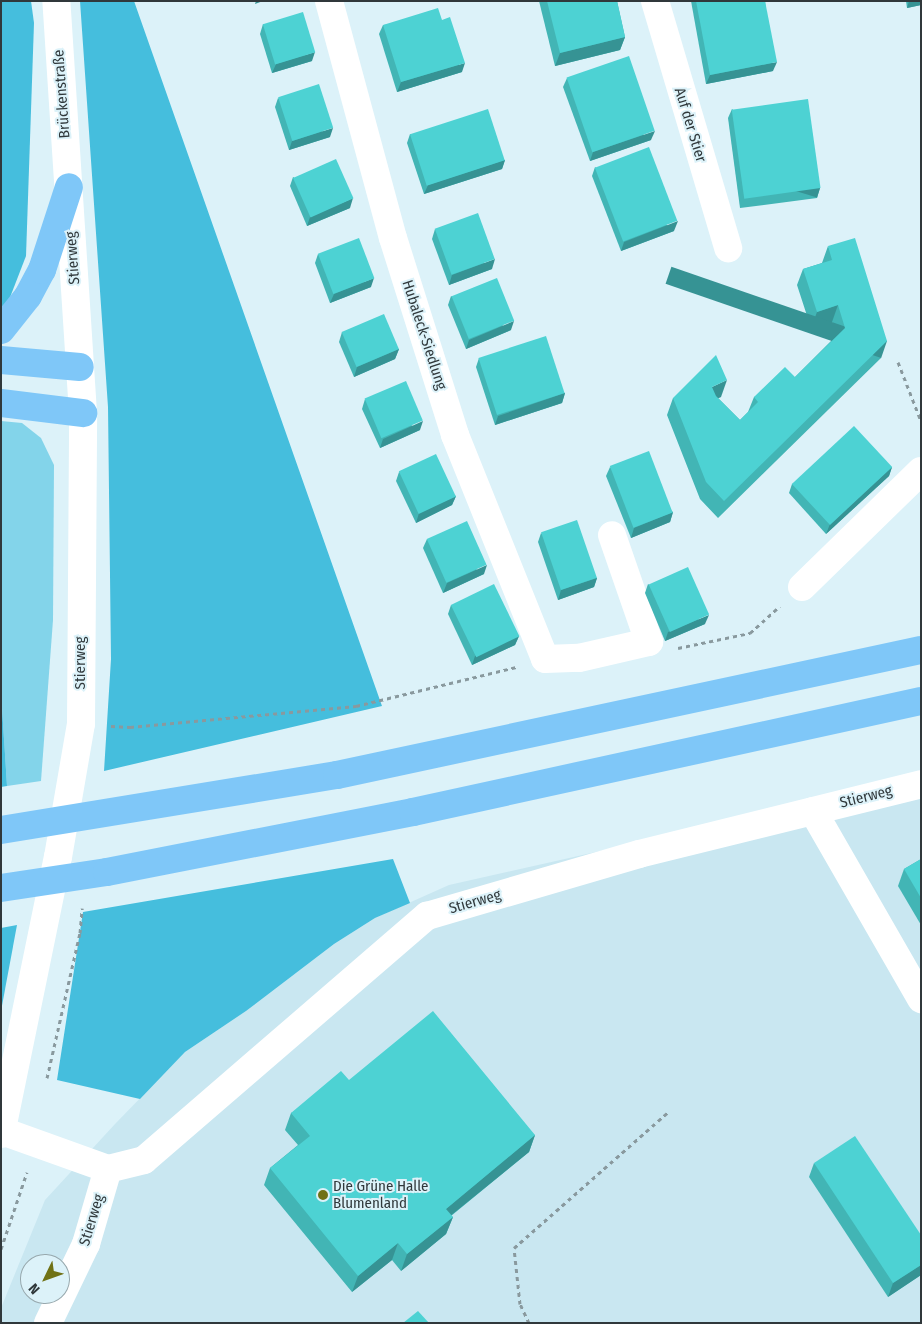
<!DOCTYPE html>
<meta charset="utf-8">
<style>
body{margin:0}
#map{position:relative;width:922px;height:1324px;overflow:hidden;background:#dcf2f9;font-family:"Fira Sans Condensed",sans-serif}
div>[style]{position:absolute}
[style*='--x']{left:calc(var(--x)*1px);top:calc(var(--y)*1px);width:calc(var(--w)*1px);rotate:calc(var(--a)*1deg)}
.built>*{inset:0;background:#c9e7f1}
.green>*{inset:0;background:#83d4ea}
.forest>*{inset:0;background:#45bedd}
.path>*{height:3px;margin-top:-1.5px;transform-origin:0;background:repeating-linear-gradient(90deg,#89999e 0 4px,transparent 0 8px)}
.minor>*{height:28px;margin:-14px;padding:0 14px;transform-origin:14px;border-radius:14px;background:#fff}
.highway>*{height:28px;margin:-14px;padding:0 14px;transform-origin:14px;border-radius:14px;background:#7fc7f8}
.wall>*{inset:0;background:#42b5b5}
.shaded-wall>*{inset:0;background:#369394;transform-origin:0 0}
.building>*{inset:0;background:#4dd2d3;transform-origin:0 0}
.dots>*{width:14px;height:14px;translate:-50% -50%;box-sizing:border-box;border:2px solid #dcf2f9;border-radius:50%}
span{translate:-50% -50%;white-space:nowrap;text-align:center;line-height:1.15;-webkit-text-stroke:4px #dcf2f9;paint-order:stroke}
.street-label{font-size:15px;color:#30383b}
.poi-label{font-size:15px;color:#30383b}
.left{translate:0 -50%;text-align:left}
.frame{position:absolute;inset:0;border:2px solid #30383b;pointer-events:none}
.north{position:absolute;left:20px;top:1254px;width:50px;height:50px;box-sizing:border-box;background:#dcf2f9;border:1px solid #97a8ad;border-radius:50%;rotate:228deg;font-size:14px;font-weight:700;line-height:20px;text-align:center;color:#30383b}
.north::after{content:'';display:block;margin:auto;width:18px;height:22px;background:#707216;clip-path:polygon(50% 0,100% 100%,50% 72%,0 100%)}
</style>
<div id="map">
<div class="built">
<div style="clip-path:polygon(evenodd,921px 779px,921px 1323px,1px 1323px,1px 1308px,45px 1200px,115px 1124px,185px 1052px,246px 1011px,334px 944px,375px 918px,449px 885px,921px 779px,30px 1264px,60px 1264px,60px 1294px,30px 1294px,30px 1264px)"></div>
</div>
<div class="green">
<div style="clip-path:polygon(1px 421px,22px 423px,41px 438px,54px 465px,53px 620px,41px 781px,7px 786px,1px 691px)"></div>
</div>
<div class="forest">
<div style="clip-path:polygon(1px 1px,31px 1px,34px 23px,26px 256px,9px 300px,1px 308px)"></div>
<div style="clip-path:polygon(80px 1px,134px 1px,382px 706px,104px 771px,111px 659px,108px 407px)"></div>
<div style="clip-path:polygon(1px 691px,7px 786px,1px 787px)"></div>
<div style="clip-path:polygon(393px 859px,410px 903px,375px 918px,334px 944px,246px 1011px,185px 1052px,140px 1099px,57px 1080px,83px 912px)"></div>
<div style="clip-path:polygon(17px 925px,1px 1011px,1px 928px)"></div>
</div>
<div class="path">
<div style="--x:898;--y:362;--w:63;--a:68.7"></div>
<div style="--x:678;--y:648;--w:74;--a:-11.8"></div>
<div style="--x:750;--y:633;--w:40;--a:-42"></div>
<div style="--x:111;--y:726;--w:19;--a:3"></div>
<div style="--x:130;--y:727;--w:227;--a:-5.3"></div>
<div style="--x:356;--y:706;--w:165;--a:-13.7"></div>
<div style="--x:47;--y:1078;--w:149;--a:-77.2"></div>
<div style="--x:80;--y:933;--w:25;--a:-85"></div>
<div style="--x:1;--y:1249;--w:81;--a:-71.3"></div>
<div style="--x:529;--y:1323;--w:21;--a:-115"></div>
<div style="--x:520;--y:1304;--w:56;--a:-96.1"></div>
<div style="--x:514;--y:1248;--w:205;--a:-41.4"></div>
</div>
<div class="minor">
<div style="--x:329;--y:1;--w:245;--a:74.9"></div>
<div style="--x:393;--y:238;--w:207;--a:72.5"></div>
<div style="--x:455;--y:435;--w:241;--a:68.1"></div>
<div style="--x:545;--y:659;--w:34;--a:-2"></div>
<div style="--x:579;--y:658;--w:72;--a:-12.9"></div>
<div style="--x:649;--y:642;--w:113;--a:-109.1"></div>
<div style="--x:655;--y:1;--w:258;--a:73.5"></div>
<div style="--x:802;--y:587;--w:166;--a:-44.3"></div>
<div style="--x:813;--y:811;--w:217;--a:60.1"></div>
<div style="--x:2;--y:1131;--w:113;--a:19.7"></div>
<div style="--x:108;--y:1169;--w:37;--a:-14"></div>
<div style="--x:144;--y:1160;--w:374;--a:-40.8"></div>
<div style="--x:427;--y:916;--w:221;--a:-16.3"></div>
<div style="--x:639;--y:854;--w:291;--a:-13.9"></div>
<div style="--x:1;--y:1134;--w:283;--a:-78.4"></div>
<div style="--x:58;--y:857;--w:135;--a:-80.2"></div>
<div style="--x:81;--y:724;--w:311;--a:-89.6"></div>
<div style="--x:83;--y:413;--w:413;--a:-93.7"></div>
<div style="--x:48;--y:1323;--w:88;--a:-64.3"></div>
<div style="--x:86;--y:1244;--w:78;--a:-73.7"></div>
</div>
<div class="highway">
<div style="--x:1;--y:330;--w:43;--a:-51.5"></div>
<div style="--x:28;--y:296;--w:30;--a:-62"></div>
<div style="--x:42;--y:270;--w:87;--a:-72"></div>
<div style="--x:1;--y:360;--w:79;--a:5.1"></div>
<div style="--x:1;--y:403;--w:83;--a:7"></div>
<div style="--x:1;--y:830;--w:340;--a:-9.3"></div>
<div style="--x:337;--y:775;--w:597;--a:-12.08"></div>
<div style="--x:1;--y:888;--w:107;--a:-8.6"></div>
<div style="--x:107;--y:872;--w:312;--a:-11.1"></div>
<div style="--x:413;--y:812;--w:520;--a:-12.33"></div>
</div>
<div class="wall">
<div style="clip-path:polygon(539px 1px,617px 1px,625px 37px,620px 50px,555px 66px)"></div>
<div style="clip-path:polygon(691px 1px,765px 1px,773px 71px,706px 84px)"></div>
<div style="clip-path:polygon(906px 1px,921px 1px,921px 5px,907px 8px)"></div>
<div style="clip-path:polygon(442px 20px,462px 72px,397px 92px,379px 34px,383px 25px)"></div>
<div style="clip-path:polygon(263px 24px,312px 61px,272px 73px,260px 34px)"></div>
<div style="clip-path:polygon(567px 78px,651px 140px,590px 161px,563px 87px)"></div>
<div style="clip-path:polygon(278px 98px,330px 137px,289px 150px,275px 107px)"></div>
<div style="clip-path:polygon(732px 109px,820px 188px,817px 198px,740px 208px,728px 118px)"></div>
<div style="clip-path:polygon(410px 134px,505px 160px,502px 169px,424px 194px,407px 143px)"></div>
<div style="clip-path:polygon(595px 167px,674px 231px,621px 251px,592px 176px)"></div>
<div style="clip-path:polygon(293px 177px,350px 208px,307px 226px,290px 186px)"></div>
<div style="clip-path:polygon(435px 229px,492px 269px,449px 285px,432px 239px)"></div>
<div style="clip-path:polygon(828px 246px,881px 358px,718px 518px,700px 499px,667px 415px,673px 398px,721px 397px,718px 398px,740px 420px,748px 412px,754px 397px,795px 377px,836px 336px,832px 322px,811px 328px,797px 285px,803px 269px,822px 263px)"></div>
<div style="clip-path:polygon(318px 254px,371px 287px,330px 303px,315px 263px)"></div>
<div style="clip-path:polygon(451px 296px,511px 330px,466px 349px,448px 305px)"></div>
<div style="clip-path:polygon(342px 332px,399px 349px,395px 359px,354px 377px,339px 342px)"></div>
<div style="clip-path:polygon(479px 358px,565px 393px,562px 403px,495px 425px,476px 367px)"></div>
<div style="clip-path:polygon(365px 399px,420px 430px,380px 448px,362px 409px)"></div>
<div style="clip-path:polygon(610px 467px,673px 512px,670px 522px,631px 538px,606px 476px)"></div>
<div style="clip-path:polygon(892px 467px,889px 476px,826px 534px,789px 493px,792px 484px)"></div>
<div style="clip-path:polygon(399px 472px,456px 496px,452px 505px,416px 523px,396px 481px)"></div>
<div style="clip-path:polygon(541px 533px,597px 578px,594px 587px,558px 600px,538px 542px)"></div>
<div style="clip-path:polygon(427px 539px,484px 574px,443px 593px,423px 548px)"></div>
<div style="clip-path:polygon(648px 584px,705px 624px,665px 641px,645px 593px)"></div>
<div style="clip-path:polygon(451px 605px,519px 636px,515px 645px,472px 665px,448px 614px)"></div>
<div style="clip-path:polygon(921px 859px,921px 925px,898px 886px,904px 869px)"></div>
<div style="clip-path:polygon(349px 1080px,535px 1135px,529px 1152px,451px 1216px,453px 1217px,446px 1234px,401px 1271px,392px 1260px,352px 1292px,264px 1185px,270px 1168px,298px 1145px,285px 1130px,291px 1113px)"></div>
<div style="clip-path:polygon(814px 1163px,921px 1235px,921px 1275px,888px 1297px,809px 1177px)"></div>
</div>
<div class="shaded-wall">
<div style="clip-path:polygon(256px 1px,263px 1px,255px 4px)"></div>
<div style="clip-path:polygon(909px 1px,921px 1px,921px 5px,907px 8px)"></div>
<div style="clip-path:polygon(625px 37px,620px 50px,555px 66px,560px 53px)"></div>
<div style="clip-path:polygon(315px 52px,312px 61px,272px 73px,276px 64px)"></div>
<div style="clip-path:polygon(777px 62px,773px 71px,706px 84px,710px 75px)"></div>
<div style="clip-path:polygon(465px 63px,462px 72px,397px 92px,401px 82px)"></div>
<div style="clip-path:polygon(333px 128px,330px 137px,289px 150px,292px 141px)"></div>
<div style="clip-path:polygon(655px 131px,651px 140px,590px 161px,593px 152px)"></div>
<div style="clip-path:polygon(505px 160px,502px 169px,424px 194px,428px 185px)"></div>
<div style="left:820px;top:188px;width:10px;height:77px;rotate:107deg"></div>
<div style="clip-path:polygon(353px 198px,350px 208px,307px 226px,310px 217px)"></div>
<div style="clip-path:polygon(678px 221px,674px 231px,621px 251px,624px 242px)"></div>
<div style="clip-path:polygon(495px 259px,492px 269px,449px 285px,452px 275px)"></div>
<div style="clip-path:polygon(374px 278px,371px 287px,330px 303px,334px 294px)"></div>
<div style="clip-path:polygon(838px 305px,832px 322px,811px 328px,817px 312px)"></div>
<div style="clip-path:polygon(514px 321px,511px 330px,466px 349px,469px 340px)"></div>
<div style="left:887px;top:341px;width:18px;height:228px;rotate:109deg"></div>
<div style="clip-path:polygon(399px 349px,395px 359px,354px 377px,357px 367px)"></div>
<div style="clip-path:polygon(727px 380px,721px 397px,706px 403px,712px 387px)"></div>
<div style="clip-path:polygon(565px 393px,562px 403px,495px 425px,498px 416px)"></div>
<div style="clip-path:polygon(423px 421px,420px 430px,380px 448px,383px 439px)"></div>
<div style="clip-path:polygon(892px 467px,889px 476px,826px 534px,830px 524px)"></div>
<div style="clip-path:polygon(456px 496px,452px 505px,416px 523px,419px 513px)"></div>
<div style="clip-path:polygon(673px 512px,670px 522px,631px 538px,634px 528px)"></div>
<div style="clip-path:polygon(487px 565px,484px 574px,443px 593px,447px 583px)"></div>
<div style="clip-path:polygon(597px 578px,594px 587px,558px 600px,561px 590px)"></div>
<div style="clip-path:polygon(709px 615px,705px 624px,665px 641px,668px 632px)"></div>
<div style="clip-path:polygon(519px 636px,515px 645px,472px 665px,475px 656px)"></div>
<div style="clip-path:polygon(535px 1135px,529px 1152px,439px 1225px,446px 1209px)"></div>
<div style="clip-path:polygon(453px 1217px,446px 1234px,401px 1271px,407px 1254px)"></div>
<div style="clip-path:polygon(398px 1243px,392px 1260px,352px 1292px,358px 1276px)"></div>
<div style="clip-path:polygon(921px 1265px,921px 1275px,888px 1297px,893px 1283px)"></div>
</div>
<div class="building">
<div style="clip-path:polygon(547px 1px,617px 1px,625px 37px,560px 53px)"></div>
<div style="clip-path:polygon(696px 1px,765px 1px,777px 62px,710px 75px)"></div>
<div style="clip-path:polygon(438px 8px,442px 20px,450px 17px,465px 63px,401px 82px,383px 25px)"></div>
<div style="left:303px;top:12px;width:42px;height:42px;rotate:73deg"></div>
<div style="left:629px;top:56px;width:79px;height:66px;rotate:71deg"></div>
<div style="left:319px;top:84px;width:46px;height:43px;rotate:72deg"></div>
<div style="left:808px;top:99px;width:90px;height:77px;rotate:82deg"></div>
<div style="left:488px;top:109px;width:54px;height:82px;rotate:72deg"></div>
<div style="left:649px;top:147px;width:79px;height:58px;rotate:69deg"></div>
<div style="left:336px;top:159px;width:43px;height:47px;rotate:66deg"></div>
<div style="left:478px;top:213px;width:49px;height:46px;rotate:70deg"></div>
<div style="left:359px;top:238px;width:43px;height:44px;rotate:69deg"></div>
<div style="clip-path:polygon(855px 238px,887px 341px,724px 501px,706px 482px,673px 398px,716px 355px,727px 380px,712px 387px,716px 396px,740px 420px,758px 402px,754px 397px,785px 367px,795px 377px,845px 328px,838px 305px,817px 312px,803px 269px,832px 260px,828px 246px)"></div>
<div style="left:497px;top:278px;width:46px;height:49px;rotate:68deg"></div>
<div style="left:384px;top:314px;width:38px;height:46px;rotate:67deg"></div>
<div style="left:546px;top:336px;width:60px;height:71px;rotate:72deg"></div>
<div style="left:406px;top:381px;width:43px;height:45px;rotate:67deg"></div>
<div style="left:854px;top:426px;width:56px;height:85px;rotate:47deg"></div>
<div style="left:649px;top:451px;width:66px;height:42px;rotate:69deg"></div>
<div style="left:436px;top:454px;width:47px;height:41px;rotate:65deg"></div>
<div style="left:577px;top:520px;width:61px;height:38px;rotate:71deg"></div>
<div style="left:467px;top:521px;width:48px;height:44px;rotate:66deg"></div>
<div style="left:688px;top:567px;width:52px;height:43px;rotate:66deg"></div>
<div style="left:494px;top:584px;width:58px;height:48px;rotate:64deg"></div>
<div style="clip-path:polygon(921px 859px,921px 898px,904px 869px)"></div>
<div style="clip-path:polygon(433px 1011px,535px 1135px,446px 1209px,453px 1217px,407px 1254px,398px 1243px,358px 1276px,270px 1168px,310px 1136px,291px 1113px,341px 1071px,349px 1080px)"></div>
<div style="clip-path:polygon(855px 1136px,921px 1235px,921px 1265px,893px 1283px,814px 1163px)"></div>
<div style="clip-path:polygon(418px 1311px,429px 1323px,403px 1323px)"></div>
</div>
<div class="dots">
<div style="left:323px;top:1195px;background:#707216"></div>
</div>
<div class="street-label">
<span style="left:62px;top:94px;rotate:-94deg">Brückenstraße</span>
<span style="left:690px;top:125px;rotate:73deg">Auf der Stier</span>
<span style="left:73px;top:258px;rotate:-94deg">Stierweg</span>
<span style="left:424px;top:335px;rotate:72deg">Hubaleck-Siedlung</span>
<span style="left:81px;top:663px;rotate:-90deg">Stierweg</span>
<span style="left:866px;top:797px;rotate:-14deg">Stierweg</span>
<span style="left:475px;top:902px;rotate:-16deg">Stierweg</span>
<span style="left:92px;top:1220px;rotate:-73deg">Stierweg</span>
</div>
<div class="poi-label">
<span class="left" style="left:333px;top:1195px">Die Grüne Halle<br>Blumenland</span>
</div>
<div class="frame"></div>
<div class="north">N</div>
</div>
